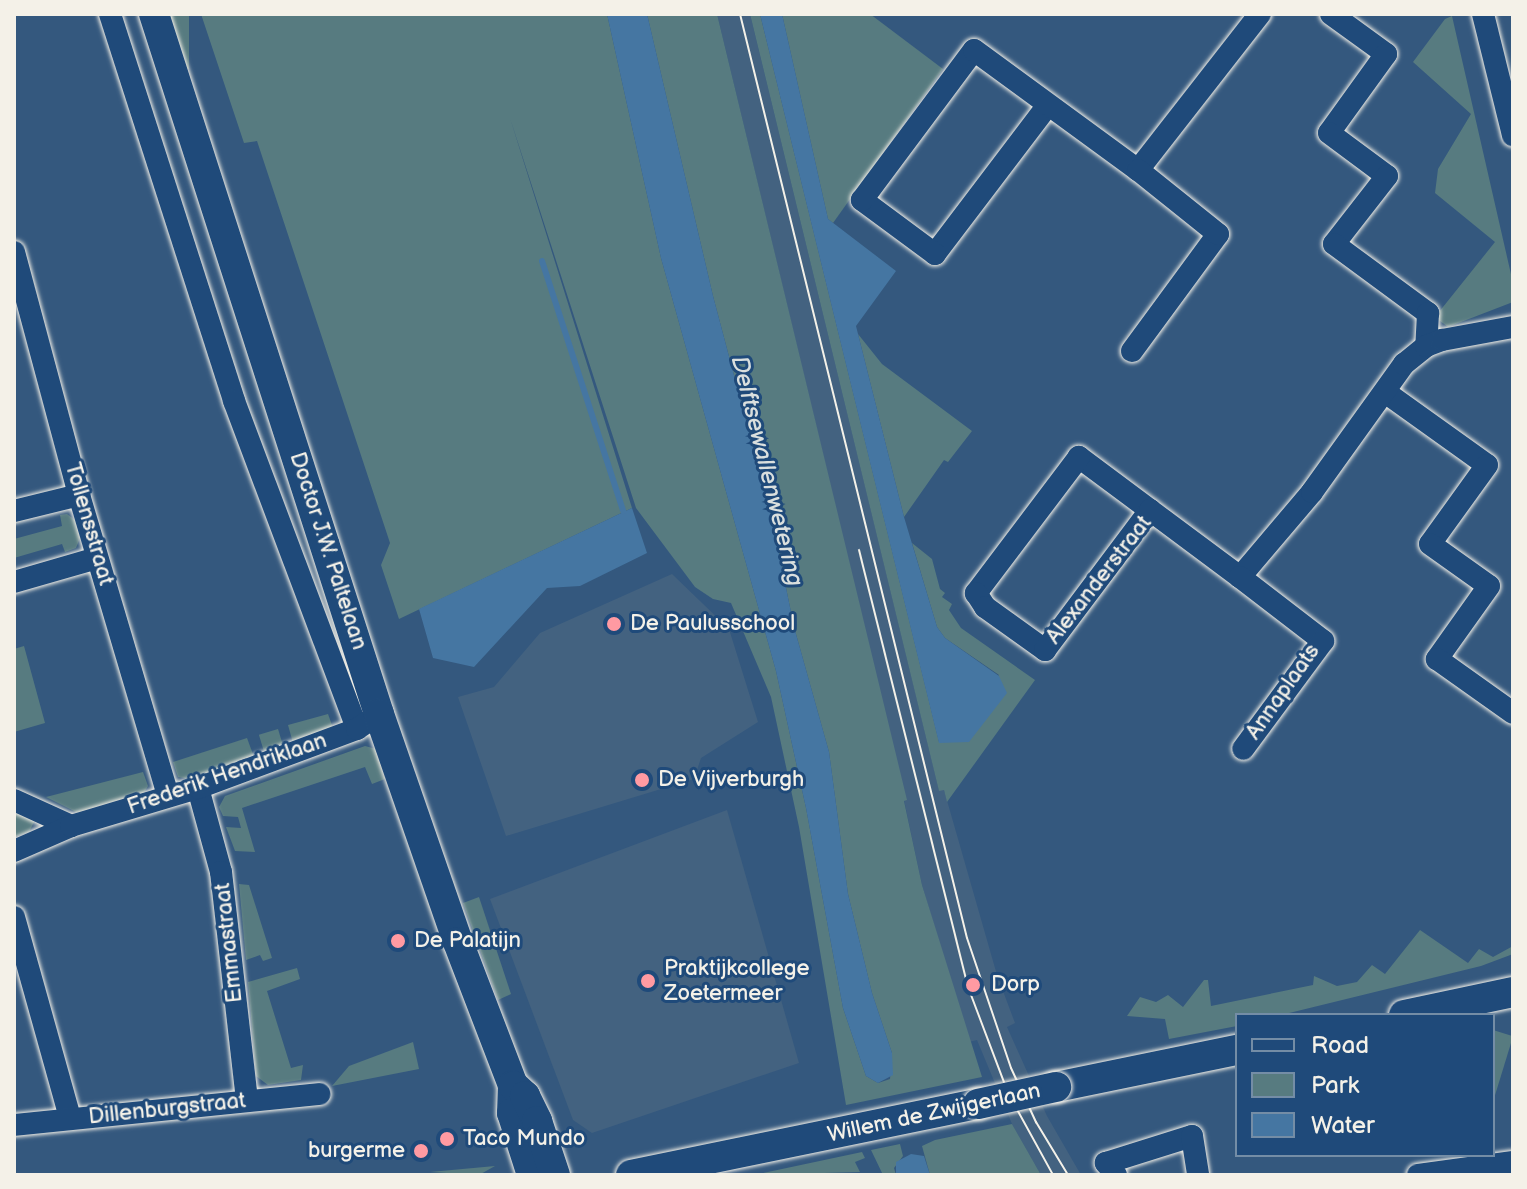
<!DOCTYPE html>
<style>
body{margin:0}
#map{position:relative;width:1527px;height:1189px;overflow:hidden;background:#34587e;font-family:"Balsamiq Sans",sans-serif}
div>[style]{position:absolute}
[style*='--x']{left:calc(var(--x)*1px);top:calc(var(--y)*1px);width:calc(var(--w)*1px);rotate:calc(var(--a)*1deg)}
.built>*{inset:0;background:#436280}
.green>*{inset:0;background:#577b80;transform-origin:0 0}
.water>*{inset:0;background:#4576a2}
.stream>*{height:6px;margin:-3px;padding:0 3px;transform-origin:3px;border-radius:3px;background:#4576a2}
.roads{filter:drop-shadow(0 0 2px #f4f1e8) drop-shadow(0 0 2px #f4f1e8)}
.street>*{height:22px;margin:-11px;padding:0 11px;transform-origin:11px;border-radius:11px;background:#1f4a7a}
.secondary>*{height:30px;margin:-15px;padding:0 15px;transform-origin:15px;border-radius:15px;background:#1f4a7a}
.tram>*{height:2px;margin:-1px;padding:0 1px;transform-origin:1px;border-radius:1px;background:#f4f1e8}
.bridges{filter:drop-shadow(0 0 2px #f4f1e8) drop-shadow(0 0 2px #f4f1e8)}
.secondary-bridge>*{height:30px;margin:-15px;padding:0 15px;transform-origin:15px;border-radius:15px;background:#1f4a7a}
.dots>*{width:22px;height:22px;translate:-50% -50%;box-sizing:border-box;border:4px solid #1f4a7a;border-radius:50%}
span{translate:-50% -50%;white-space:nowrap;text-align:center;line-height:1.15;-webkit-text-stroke:6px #1f4a7a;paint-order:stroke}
.street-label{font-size:22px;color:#f4f1e8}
.poi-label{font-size:22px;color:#f4f1e8}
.left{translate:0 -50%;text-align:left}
.right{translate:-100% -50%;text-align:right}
.water-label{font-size:24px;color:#dadfde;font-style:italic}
.frame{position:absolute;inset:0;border:16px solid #f4f1e8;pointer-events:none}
.legend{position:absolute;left:1235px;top:1013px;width:260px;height:144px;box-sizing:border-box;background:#1f4a7a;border:2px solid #748da6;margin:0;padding:10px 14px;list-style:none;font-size:24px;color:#f4f1e8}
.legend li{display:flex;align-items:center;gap:16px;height:40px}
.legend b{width:40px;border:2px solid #748da6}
</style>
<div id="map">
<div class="built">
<div style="clip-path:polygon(717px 14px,750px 14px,939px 790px,944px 790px,997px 975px,1015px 1023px,1007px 1027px,1047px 1116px,1081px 1175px,1041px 1175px,1012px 1124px,977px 1040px,969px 1042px,922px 885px,904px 800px,906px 800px)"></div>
<div style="clip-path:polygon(672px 574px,729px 629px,758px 722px,701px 758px,694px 779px,506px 836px,458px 697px,494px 687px,540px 633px)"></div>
<div style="clip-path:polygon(727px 810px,799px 1063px,592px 1133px,573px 1120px,490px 899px)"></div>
</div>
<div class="green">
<div style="left:170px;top:14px;width:19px;height:55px"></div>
<div style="clip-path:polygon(201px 14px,607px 14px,661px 258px,776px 671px,806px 808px,843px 1008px,866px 1076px,878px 1083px,890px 1079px,892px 1053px,872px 993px,848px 894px,829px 752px,794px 627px,772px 519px,713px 296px,647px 14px,717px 14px,907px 800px,904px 801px,922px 885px,982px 1077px,846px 1105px,799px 827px,771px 697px,731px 603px,713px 599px,695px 587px,636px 508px,510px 118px,632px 508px,399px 619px,381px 565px,390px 543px,257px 141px,244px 143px)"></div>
<div style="clip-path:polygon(750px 14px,760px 14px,939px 742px,999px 675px,945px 638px,937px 627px,912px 543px,932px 559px,940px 589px,945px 593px,942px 597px,952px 604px,949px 610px,961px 628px,1035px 680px,947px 802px,944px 790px,939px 791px)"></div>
<div style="clip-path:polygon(782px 14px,870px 14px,943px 69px,833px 223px,828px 219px)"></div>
<div style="clip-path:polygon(1452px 16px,1513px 283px,1513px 302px,1448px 327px,1435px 317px,1495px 242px,1435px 193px,1438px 169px,1471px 114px,1413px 62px,1445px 19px)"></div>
<div style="clip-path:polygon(858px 334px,882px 364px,972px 431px,948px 462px,944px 460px,904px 517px)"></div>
<div style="clip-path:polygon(67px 514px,75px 520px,80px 538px,76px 548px,65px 552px,62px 544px,14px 558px,14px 539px,62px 526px,60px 515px)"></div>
<div style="clip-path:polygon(24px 646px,45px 723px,14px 732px,14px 649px)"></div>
<div style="clip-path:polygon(328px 714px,333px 728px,293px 743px,288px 725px)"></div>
<div style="left:278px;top:729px;width:17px;height:20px;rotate:73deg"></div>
<div style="clip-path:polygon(247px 738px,254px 757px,189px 779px,178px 777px,173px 762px)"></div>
<div style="clip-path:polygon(365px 746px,376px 749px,385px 779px,372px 784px,365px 767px,242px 808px,255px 852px,235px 851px,226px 827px,241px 828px,238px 817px,223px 816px,219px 807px,225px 796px)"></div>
<div style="clip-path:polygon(143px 772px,148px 786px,144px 793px,82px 815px,46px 797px)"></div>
<div style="clip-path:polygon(14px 809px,32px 816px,34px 822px,29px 832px,14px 837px)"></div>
<div style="clip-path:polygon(239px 884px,249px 885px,272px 958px,263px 961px,260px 955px,246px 960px)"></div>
<div style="clip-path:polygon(479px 897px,511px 994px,498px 1000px,463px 903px)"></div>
<div style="clip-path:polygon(1420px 930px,1468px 963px,1479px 949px,1493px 957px,1513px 946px,1513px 954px,1481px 966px,1281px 1015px,1237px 1015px,1237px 1026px,1169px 1039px,1165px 1019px,1127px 1016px,1140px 997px,1156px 1002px,1168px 995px,1183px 1007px,1204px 980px,1208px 980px,1211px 1006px,1313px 985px,1314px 976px,1337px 986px,1357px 982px,1372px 965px,1385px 974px)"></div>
<div style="clip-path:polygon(297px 968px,300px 979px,267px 991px,291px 1068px,303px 1065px,301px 1080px,268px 1085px,256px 1076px,248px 982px)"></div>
<div style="left:1493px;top:1030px;width:21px;height:117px;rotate:17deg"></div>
<div style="clip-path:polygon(413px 1042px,419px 1069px,332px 1086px,349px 1066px)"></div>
<div style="clip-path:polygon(1012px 1124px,1041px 1175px,930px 1175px,922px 1146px,935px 1140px)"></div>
<div style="clip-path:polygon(900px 1144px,903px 1156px,894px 1168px,896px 1175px,883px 1175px,871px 1150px)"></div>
<div style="clip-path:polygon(862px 1152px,865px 1158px,855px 1162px,860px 1172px,754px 1175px)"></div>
<div style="clip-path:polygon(495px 1166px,479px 1175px,430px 1172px)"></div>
</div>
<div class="water">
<div style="clip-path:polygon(607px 14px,647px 14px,713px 296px,772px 519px,794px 627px,829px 752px,848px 894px,872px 993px,892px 1053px,893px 1075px,878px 1083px,866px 1076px,843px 1008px,806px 808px,776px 671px,661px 258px)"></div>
<div style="clip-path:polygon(760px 14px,782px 14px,828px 219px,896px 271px,856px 326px,904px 517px,937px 627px,945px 638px,999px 676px,1007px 693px,969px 742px,939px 743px)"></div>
<div style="clip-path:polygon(632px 508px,647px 553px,580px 586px,547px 588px,474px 667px,433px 658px,419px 609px)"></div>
<div style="clip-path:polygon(911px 1154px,924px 1156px,930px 1175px,896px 1175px,896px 1162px)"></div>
</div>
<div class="stream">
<div style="--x:542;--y:261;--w:263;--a:72"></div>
</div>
<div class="roads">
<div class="street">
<div style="--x:110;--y:14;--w:406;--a:72.2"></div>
<div style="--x:234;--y:401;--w:350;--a:69.4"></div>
<div style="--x:1331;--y:14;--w:68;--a:36"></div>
<div style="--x:1386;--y:54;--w:97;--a:125.8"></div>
<div style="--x:1329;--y:133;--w:72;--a:36.6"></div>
<div style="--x:1387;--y:176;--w:86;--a:127.9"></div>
<div style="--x:1334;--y:244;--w:117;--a:36.3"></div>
<div style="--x:1428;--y:313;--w:33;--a:93"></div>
<div style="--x:1483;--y:14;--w:125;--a:76.1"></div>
<div style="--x:1048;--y:105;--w:187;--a:127.2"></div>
<div style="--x:935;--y:254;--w:91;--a:-143.5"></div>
<div style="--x:862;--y:200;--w:187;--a:-53.3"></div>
<div style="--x:974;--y:50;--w:203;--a:36.2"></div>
<div style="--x:1138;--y:170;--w:198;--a:-52"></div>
<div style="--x:14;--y:252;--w:252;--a:75"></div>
<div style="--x:79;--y:495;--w:313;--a:73.5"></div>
<div style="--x:1132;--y:351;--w:145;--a:-53.7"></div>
<div style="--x:1218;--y:234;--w:102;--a:-141.3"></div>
<div style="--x:1385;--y:392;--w:125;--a:35.6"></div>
<div style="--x:1487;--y:465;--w:97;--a:125.8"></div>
<div style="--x:1430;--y:544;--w:72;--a:35.4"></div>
<div style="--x:1489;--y:586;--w:90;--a:125.5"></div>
<div style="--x:1437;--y:659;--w:93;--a:35.4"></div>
<div style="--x:1150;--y:510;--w:89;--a:-143.3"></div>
<div style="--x:1079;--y:457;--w:171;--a:127.1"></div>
<div style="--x:976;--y:593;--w:17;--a:57"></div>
<div style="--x:985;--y:607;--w:74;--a:35.6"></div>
<div style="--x:1045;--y:650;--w:175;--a:-53.1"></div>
<div style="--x:1150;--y:510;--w:112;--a:36.7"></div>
<div style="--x:1240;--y:577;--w:111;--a:-49.7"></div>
<div style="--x:1312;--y:492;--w:158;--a:-54.3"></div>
<div style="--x:1404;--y:364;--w:28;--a:-39"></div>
<div style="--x:1426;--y:346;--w:17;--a:-21"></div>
<div style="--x:1442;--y:340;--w:72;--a:-10.4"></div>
<div style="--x:14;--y:511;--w:67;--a:-13.8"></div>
<div style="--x:1240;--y:577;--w:105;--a:37.6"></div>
<div style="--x:1323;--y:641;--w:134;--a:126.5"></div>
<div style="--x:14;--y:582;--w:86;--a:-16.1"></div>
<div style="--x:198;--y:788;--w:87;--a:74.7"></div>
<div style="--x:221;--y:872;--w:230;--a:83.5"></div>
<div style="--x:14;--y:800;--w:63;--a:24.5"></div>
<div style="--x:14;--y:851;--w:62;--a:-23.7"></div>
<div style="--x:71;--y:826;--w:133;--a:-16.7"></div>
<div style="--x:198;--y:788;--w:170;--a:-20.4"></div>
<div style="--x:357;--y:729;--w:14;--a:-34"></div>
<div style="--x:14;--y:917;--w:209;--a:74.4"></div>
<div style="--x:14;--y:1125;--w:307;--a:-5.8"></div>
<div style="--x:1116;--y:1175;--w:16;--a:-130"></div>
<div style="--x:1106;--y:1163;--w:90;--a:-17.4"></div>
<div style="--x:1192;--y:1136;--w:39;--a:81"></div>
<div style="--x:1418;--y:1175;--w:96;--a:-7.8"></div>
</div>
<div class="secondary">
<div style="--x:154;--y:14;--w:735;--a:72.18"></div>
<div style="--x:379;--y:714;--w:241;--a:70.9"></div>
<div style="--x:458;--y:942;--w:153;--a:69"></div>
<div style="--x:513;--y:1085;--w:28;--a:92"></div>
<div style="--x:512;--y:1113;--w:65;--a:72.1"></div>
<div style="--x:1404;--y:1015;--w:111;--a:-11.9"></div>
<div style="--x:514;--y:1086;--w:15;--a:42"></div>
<div style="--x:525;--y:1096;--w:28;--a:64"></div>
<div style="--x:537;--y:1121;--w:57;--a:71.6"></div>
<div style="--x:1056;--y:1087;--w:185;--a:-11.6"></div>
<div style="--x:631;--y:1175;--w:354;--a:-11.6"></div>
</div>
</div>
<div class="tram">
<div style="--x:740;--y:14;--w:951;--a:76.2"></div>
<div style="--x:967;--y:938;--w:137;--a:71.3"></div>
<div style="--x:1011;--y:1068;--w:60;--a:65.2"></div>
<div style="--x:1036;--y:1122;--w:62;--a:58.9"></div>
<div style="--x:859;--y:550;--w:450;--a:76"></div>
<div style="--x:968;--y:987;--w:113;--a:69.3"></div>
<div style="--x:1008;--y:1093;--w:94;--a:61.2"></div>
</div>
<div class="bridges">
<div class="secondary-bridge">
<div style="--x:978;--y:1104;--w:80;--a:-12.3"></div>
</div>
</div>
<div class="dots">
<div style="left:614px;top:624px;background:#ff9aa2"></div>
<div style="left:642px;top:780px;background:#ff9aa2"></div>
<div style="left:398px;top:941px;background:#ff9aa2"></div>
<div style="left:648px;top:981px;background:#ff9aa2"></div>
<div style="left:973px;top:985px;background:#ff9aa2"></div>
<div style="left:447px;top:1139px;background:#ff9aa2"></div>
<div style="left:421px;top:1151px;background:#ff9aa2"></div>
</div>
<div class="street-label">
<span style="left:89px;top:524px;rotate:74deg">Tollensstraat</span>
<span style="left:328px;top:551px;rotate:72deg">Doctor J.W. Paltelaan</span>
<span style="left:1099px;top:580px;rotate:-52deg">Alexanderstraat</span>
<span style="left:1283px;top:692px;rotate:-55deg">Annaplaats</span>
<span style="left:227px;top:774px;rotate:-19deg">Frederik Hendriklaan</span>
<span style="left:229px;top:943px;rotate:-96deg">Emmastraat</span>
<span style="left:167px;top:1109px;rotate:-6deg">Dillenburgstraat</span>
<span style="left:934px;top:1113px;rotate:-12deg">Willem de Zwijgerlaan</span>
</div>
<div class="poi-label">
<span class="left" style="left:630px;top:624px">De Paulusschool</span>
<span class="left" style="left:658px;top:780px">De Vijverburgh</span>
<span class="left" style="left:414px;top:941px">De Palatijn</span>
<span class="left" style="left:664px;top:981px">Praktijkcollege<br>Zoetermeer</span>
<span class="left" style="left:991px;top:985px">Dorp</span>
<span class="left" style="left:463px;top:1139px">Taco Mundo</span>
<span class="right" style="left:405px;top:1151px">burgerme</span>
</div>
<div class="water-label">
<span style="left:767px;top:471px;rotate:76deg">Delftsewallenwetering</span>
</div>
<div class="frame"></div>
<ul class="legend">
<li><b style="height:10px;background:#1f4a7a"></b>Road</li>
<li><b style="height:22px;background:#577b80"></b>Park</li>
<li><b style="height:22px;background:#4576a2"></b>Water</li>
</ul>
</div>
